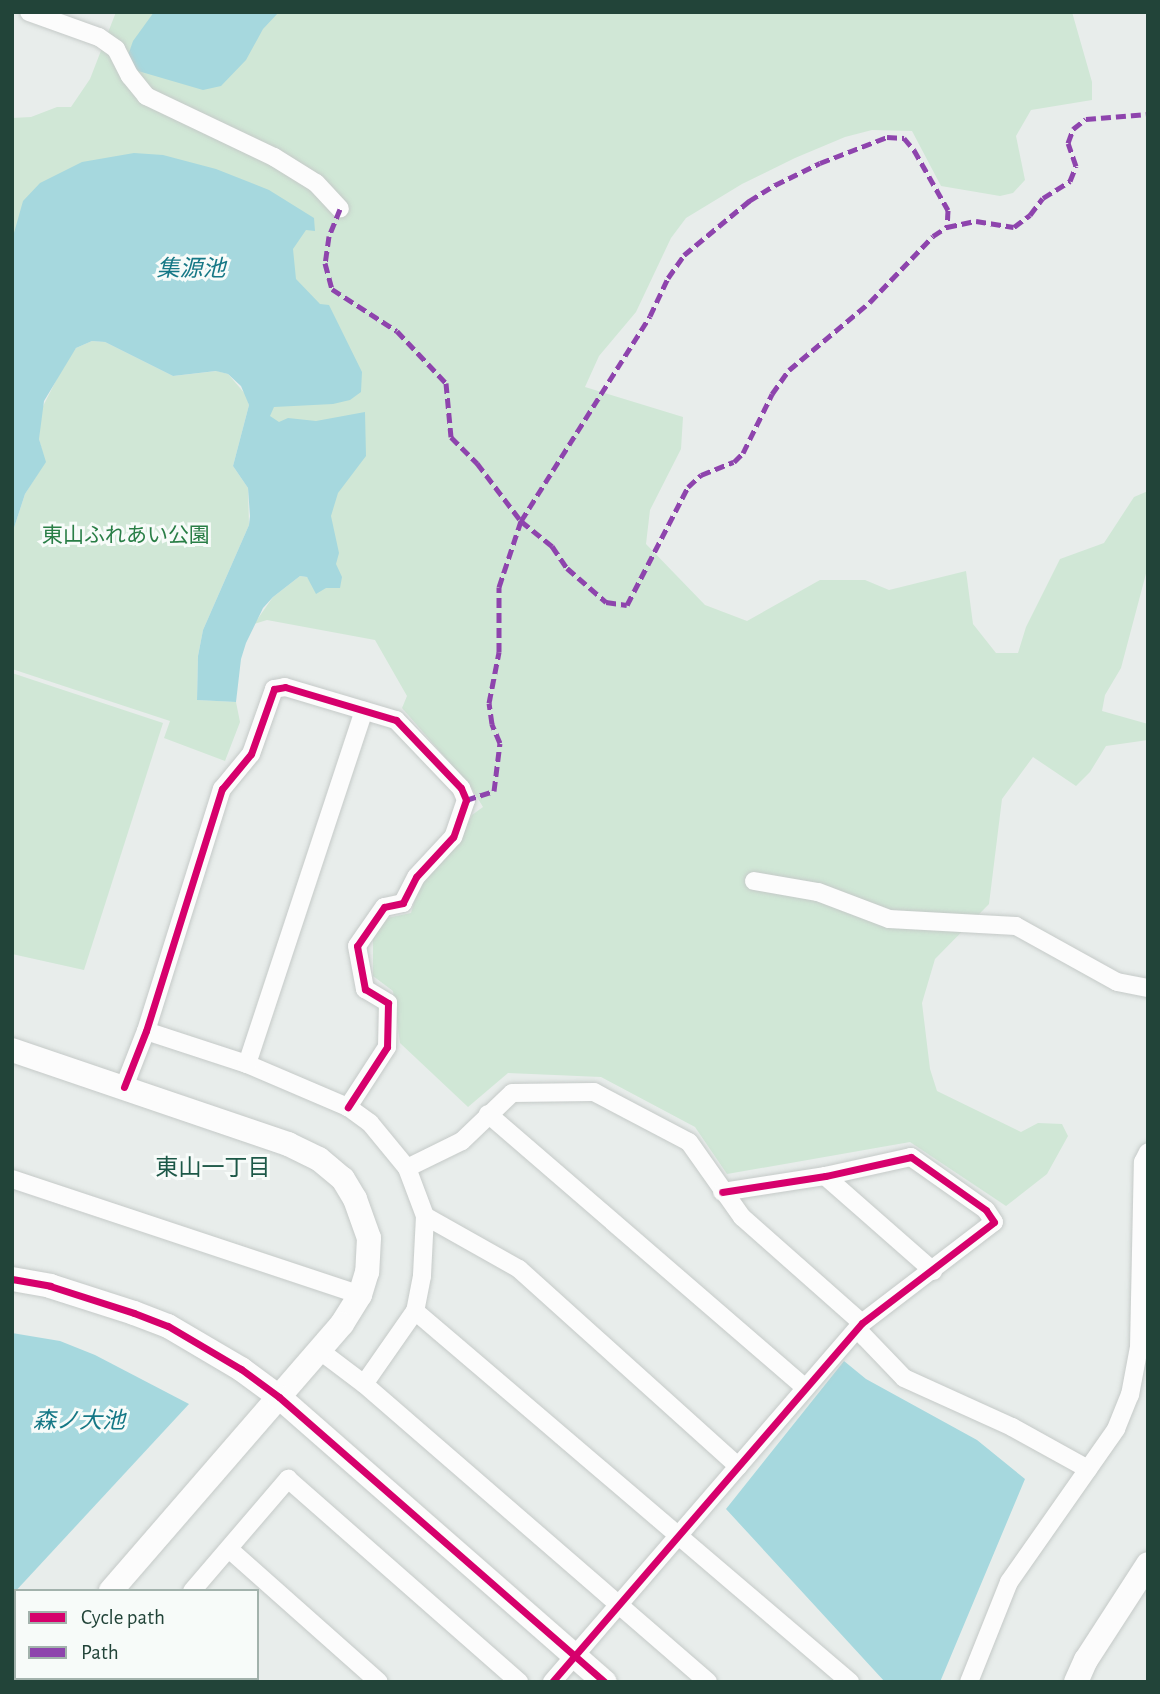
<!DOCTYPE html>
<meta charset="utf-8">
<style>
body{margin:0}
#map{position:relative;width:1160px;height:1694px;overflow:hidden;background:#e8edeb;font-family:"Alegreya Sans","Noto Sans JP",sans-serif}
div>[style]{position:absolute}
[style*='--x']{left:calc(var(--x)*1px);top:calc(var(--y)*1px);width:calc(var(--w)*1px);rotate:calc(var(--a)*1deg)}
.green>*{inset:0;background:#d0e7d6}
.water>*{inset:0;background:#a6d8de}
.roads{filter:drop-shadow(0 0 2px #c5cac8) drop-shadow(0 0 2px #c5cac8)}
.street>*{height:18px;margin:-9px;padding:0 9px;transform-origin:9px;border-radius:9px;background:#fcfcfc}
.secondary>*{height:24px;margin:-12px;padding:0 12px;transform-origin:12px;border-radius:12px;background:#fcfcfc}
.quiet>*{height:5px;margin-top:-2.5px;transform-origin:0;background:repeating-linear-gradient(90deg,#8e44ad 0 10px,transparent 0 15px)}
.cycleway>*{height:7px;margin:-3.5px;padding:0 3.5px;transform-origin:3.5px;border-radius:3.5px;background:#d6006c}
span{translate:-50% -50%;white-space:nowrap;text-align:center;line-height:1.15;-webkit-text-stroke:6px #f7fbf9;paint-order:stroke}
.park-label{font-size:21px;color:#297e46}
.water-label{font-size:23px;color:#167886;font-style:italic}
.neighbourhood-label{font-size:23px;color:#1c5847}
.frame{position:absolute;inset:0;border:14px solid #224439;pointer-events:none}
.legend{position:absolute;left:14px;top:1589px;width:245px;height:91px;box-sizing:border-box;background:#f7fbf9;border:2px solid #a2b2ac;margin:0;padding:9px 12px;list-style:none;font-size:21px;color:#224439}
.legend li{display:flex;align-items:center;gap:14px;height:35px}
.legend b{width:35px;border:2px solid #a2b2ac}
</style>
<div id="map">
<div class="green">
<div style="clip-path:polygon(116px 12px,1072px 12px,1092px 82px,1092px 100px,1031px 110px,1016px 136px,1025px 180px,1013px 193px,1000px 196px,941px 186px,912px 131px,872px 130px,845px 137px,795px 158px,742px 184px,686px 218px,671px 238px,636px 312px,599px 356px,585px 387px,683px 417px,681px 449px,650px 510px,646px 544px,705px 605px,747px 621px,820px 580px,865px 580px,889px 590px,966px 571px,973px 624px,996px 653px,1018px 653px,1026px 627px,1060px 559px,1104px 543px,1134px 497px,1148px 491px,1148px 566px,1121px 668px,1105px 695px,1102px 711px,1148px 724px,1148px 740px,1106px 746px,1090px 772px,1076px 786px,1033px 757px,1002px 799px,989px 904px,935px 959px,922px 1003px,930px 1069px,937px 1091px,1021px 1132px,1038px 1123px,1062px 1124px,1068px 1136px,1047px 1174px,1006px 1206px,910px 1142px,727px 1174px,695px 1127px,601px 1077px,508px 1073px,468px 1107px,400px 1043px,393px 991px,373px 976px,373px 939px,387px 918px,411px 913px,421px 879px,463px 832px,472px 815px,483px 807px,471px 787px,402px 708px,407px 696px,375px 640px,267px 620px,254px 624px,273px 597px,300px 576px,307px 577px,312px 584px,339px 587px,246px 368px,99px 295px,12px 369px,12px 118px,31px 117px,57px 107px,71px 107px,90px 79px)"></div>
<div style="clip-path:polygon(92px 341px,105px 342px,173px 376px,217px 371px,228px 374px,246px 395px,249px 405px,233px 466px,248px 488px,249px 525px,203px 630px,198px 656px,197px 700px,236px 702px,240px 722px,225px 761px,164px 738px,170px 721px,12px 669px,12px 534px,25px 494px,45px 462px,39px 439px,40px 412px,66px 361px,76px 348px)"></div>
<div style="clip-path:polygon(12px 673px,163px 723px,84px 970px,12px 954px)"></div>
</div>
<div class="water">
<div style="clip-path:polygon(154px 12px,279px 12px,263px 29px,246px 60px,221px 86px,203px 90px,138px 71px,126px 61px,133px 41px)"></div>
<div style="clip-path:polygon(134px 153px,163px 155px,216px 169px,269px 190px,314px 218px,315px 231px,306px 230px,293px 249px,296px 279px,320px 304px,329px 305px,362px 372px,361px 392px,350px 400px,333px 404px,274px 407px,270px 416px,279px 422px,288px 418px,316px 421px,365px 412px,366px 456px,338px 493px,331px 516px,339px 553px,336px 564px,342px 577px,340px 588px,326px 588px,316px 594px,307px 577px,300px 576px,273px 597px,263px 608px,246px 643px,241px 659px,236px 702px,197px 700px,198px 656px,203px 630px,249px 525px,250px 516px,248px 488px,233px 466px,249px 405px,241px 386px,228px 374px,216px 371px,173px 376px,105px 342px,92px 341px,76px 348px,44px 401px,39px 439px,46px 462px,25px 494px,12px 534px,12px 240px,23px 201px,40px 183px,82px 162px)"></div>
<div style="clip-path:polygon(12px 1333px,60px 1341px,95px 1355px,189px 1404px,12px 1595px)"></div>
<div style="clip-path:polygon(844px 1361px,866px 1379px,977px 1440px,1025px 1479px,940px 1682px,885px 1682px,726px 1509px)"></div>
</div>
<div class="roads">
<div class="street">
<div style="--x:29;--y:12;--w:74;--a:19.7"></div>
<div style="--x:99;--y:37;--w:21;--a:35"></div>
<div style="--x:116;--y:49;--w:30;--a:63"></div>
<div style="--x:130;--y:76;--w:26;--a:51"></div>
<div style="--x:146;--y:96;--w:142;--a:25.5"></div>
<div style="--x:274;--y:157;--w:49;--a:31.8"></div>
<div style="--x:316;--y:183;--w:35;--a:47"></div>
<div style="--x:754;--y:881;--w:65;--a:9.8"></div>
<div style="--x:818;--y:892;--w:76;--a:20.8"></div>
<div style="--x:889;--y:919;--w:127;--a:3.2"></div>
<div style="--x:1016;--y:926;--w:115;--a:29"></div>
<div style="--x:1117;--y:982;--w:32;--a:11"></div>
<div style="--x:146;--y:1031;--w:106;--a:18.1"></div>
<div style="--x:247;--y:1064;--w:110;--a:23.1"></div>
<div style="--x:348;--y:1107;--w:27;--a:36"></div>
<div style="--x:370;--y:1123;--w:58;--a:50.6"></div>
<div style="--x:407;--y:1168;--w:51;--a:69.4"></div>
<div style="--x:425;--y:1216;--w:60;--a:92.9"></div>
<div style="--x:422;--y:1276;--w:36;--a:101"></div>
<div style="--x:415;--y:1311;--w:89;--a:124.9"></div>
<div style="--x:247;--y:1064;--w:372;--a:-71.7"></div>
<div style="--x:124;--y:1087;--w:60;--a:-68.6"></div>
<div style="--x:146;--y:1031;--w:254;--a:-72.6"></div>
<div style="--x:222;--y:789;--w:45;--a:-50.4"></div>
<div style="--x:251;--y:754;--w:69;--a:-70.5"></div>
<div style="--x:274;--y:689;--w:11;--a:-10"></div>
<div style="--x:285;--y:687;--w:116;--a:16.6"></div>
<div style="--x:396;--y:720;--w:94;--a:46.3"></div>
<div style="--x:461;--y:788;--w:13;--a:67"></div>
<div style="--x:466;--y:800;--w:39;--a:109"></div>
<div style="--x:453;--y:837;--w:54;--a:132.8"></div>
<div style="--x:416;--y:877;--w:29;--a:117"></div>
<div style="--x:403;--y:903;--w:19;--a:168"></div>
<div style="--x:384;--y:907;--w:47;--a:124.7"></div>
<div style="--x:357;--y:946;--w:44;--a:79.5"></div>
<div style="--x:365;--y:989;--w:27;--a:31"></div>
<div style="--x:388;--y:1003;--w:44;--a:91.3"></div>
<div style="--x:387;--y:1047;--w:72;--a:123"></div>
<div style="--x:488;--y:1114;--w:419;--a:40.8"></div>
<div style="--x:407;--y:1168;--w:61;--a:-26.1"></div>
<div style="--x:462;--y:1141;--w:69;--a:-43.8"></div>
<div style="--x:512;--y:1093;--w:82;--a:-0.7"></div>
<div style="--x:594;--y:1092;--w:107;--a:27.8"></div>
<div style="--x:689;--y:1142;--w:92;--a:54.8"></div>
<div style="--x:742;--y:1217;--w:160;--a:41.5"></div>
<div style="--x:825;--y:1176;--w:144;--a:41.3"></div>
<div style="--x:12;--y:1179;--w:367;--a:18.4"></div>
<div style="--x:425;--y:1216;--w:108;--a:29.4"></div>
<div style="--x:519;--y:1269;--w:295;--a:42"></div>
<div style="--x:415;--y:1311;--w:572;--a:40.46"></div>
<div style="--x:857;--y:1329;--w:68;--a:46.2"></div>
<div style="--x:904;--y:1378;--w:119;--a:24.4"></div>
<div style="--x:1012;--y:1427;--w:87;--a:28.9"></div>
<div style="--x:319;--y:1350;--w:56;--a:37.1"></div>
<div style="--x:364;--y:1384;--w:455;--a:40.9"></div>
<div style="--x:229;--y:1549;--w:200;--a:41.6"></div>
<div style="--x:192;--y:1591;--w:148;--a:-49.4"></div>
<div style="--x:288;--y:1479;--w:308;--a:41.3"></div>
<div style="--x:241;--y:1678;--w:6;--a:45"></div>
<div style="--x:111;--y:1682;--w:5;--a:-53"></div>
<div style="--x:552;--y:1682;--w:474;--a:-49.2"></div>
<div style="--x:862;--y:1323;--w:166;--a:-37.4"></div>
<div style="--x:994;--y:1222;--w:14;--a:-124"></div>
<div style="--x:986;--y:1210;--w:92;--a:-144.8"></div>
<div style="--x:911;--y:1157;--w:88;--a:167.5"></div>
<div style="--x:825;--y:1176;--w:104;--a:171.2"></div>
<div style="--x:969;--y:1682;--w:108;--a:-68.2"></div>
<div style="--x:1009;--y:1582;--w:187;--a:-55"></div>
<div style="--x:1116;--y:1429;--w:37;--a:-68"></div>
<div style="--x:1130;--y:1395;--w:49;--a:-79.4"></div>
<div style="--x:1139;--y:1347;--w:185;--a:-88.8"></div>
<div style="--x:1143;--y:1162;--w:11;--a:-63"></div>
</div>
<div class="secondary">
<div style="--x:12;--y:1050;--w:292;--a:18.8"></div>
<div style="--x:288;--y:1144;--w:34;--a:26"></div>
<div style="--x:319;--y:1159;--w:31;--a:40"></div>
<div style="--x:343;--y:1179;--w:23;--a:59"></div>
<div style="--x:355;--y:1199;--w:41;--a:70.3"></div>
<div style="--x:369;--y:1238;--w:34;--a:93"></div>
<div style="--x:367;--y:1272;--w:24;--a:107"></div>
<div style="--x:360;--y:1295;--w:34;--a:122"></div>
<div style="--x:342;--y:1324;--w:353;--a:130.9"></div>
<div style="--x:12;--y:1279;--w:39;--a:10"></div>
<div style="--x:50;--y:1286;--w:88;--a:17.8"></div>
<div style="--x:134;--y:1313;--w:36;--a:21"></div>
<div style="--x:168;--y:1326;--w:85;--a:30.5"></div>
<div style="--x:241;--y:1369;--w:47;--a:36.4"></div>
<div style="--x:279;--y:1397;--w:433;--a:41.2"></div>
<div style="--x:32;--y:1682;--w:5;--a:-53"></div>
<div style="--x:1076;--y:1682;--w:24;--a:-66"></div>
<div style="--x:1086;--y:1660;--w:114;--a:-57.1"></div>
</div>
</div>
<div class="quiet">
<div style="--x:340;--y:209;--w:29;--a:112"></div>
<div style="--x:329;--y:236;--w:27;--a:98"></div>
<div style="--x:325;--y:263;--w:27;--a:75"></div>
<div style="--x:332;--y:289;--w:77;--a:32.9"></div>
<div style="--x:397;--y:331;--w:71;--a:46.7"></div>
<div style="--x:446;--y:383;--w:54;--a:84.7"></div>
<div style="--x:451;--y:437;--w:37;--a:45"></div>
<div style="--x:477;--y:463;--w:73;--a:52.8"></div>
<div style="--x:521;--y:521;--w:40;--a:39"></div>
<div style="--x:552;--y:546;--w:27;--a:56"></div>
<div style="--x:567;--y:568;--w:52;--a:41.1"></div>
<div style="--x:606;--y:602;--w:21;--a:8"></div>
<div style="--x:627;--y:605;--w:133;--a:-62.7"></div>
<div style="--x:688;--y:487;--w:18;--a:-43"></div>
<div style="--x:701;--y:475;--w:35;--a:-22"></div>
<div style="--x:734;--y:462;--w:13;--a:-45"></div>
<div style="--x:743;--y:453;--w:66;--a:-63.8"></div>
<div style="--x:772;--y:394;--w:29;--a:-55"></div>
<div style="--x:789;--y:370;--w:106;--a:-40"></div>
<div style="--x:870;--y:302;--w:91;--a:-46.3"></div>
<div style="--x:933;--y:236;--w:17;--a:-33"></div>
<div style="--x:947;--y:227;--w:30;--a:-12"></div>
<div style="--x:976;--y:221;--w:38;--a:9"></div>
<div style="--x:1014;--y:227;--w:20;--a:-37"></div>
<div style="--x:1030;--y:215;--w:21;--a:-53"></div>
<div style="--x:1043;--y:198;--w:32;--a:-32"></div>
<div style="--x:1070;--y:181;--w:16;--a:-68"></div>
<div style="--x:1076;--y:166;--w:24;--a:-109"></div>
<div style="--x:1068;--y:143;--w:15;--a:-70"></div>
<div style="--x:1073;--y:129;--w:16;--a:-38"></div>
<div style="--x:1086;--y:119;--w:62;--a:-4.6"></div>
<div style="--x:466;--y:800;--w:29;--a:-18"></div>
<div style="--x:494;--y:791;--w:48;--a:-82.9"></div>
<div style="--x:500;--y:743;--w:21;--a:-113"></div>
<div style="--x:492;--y:724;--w:21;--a:-98"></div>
<div style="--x:489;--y:703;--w:52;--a:-78.9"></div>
<div style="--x:499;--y:652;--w:65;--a:-90"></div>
<div style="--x:499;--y:587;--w:70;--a:-71.6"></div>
<div style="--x:521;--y:521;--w:242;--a:-57.8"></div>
<div style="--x:650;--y:316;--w:42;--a:-64.7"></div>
<div style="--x:668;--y:278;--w:28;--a:-55"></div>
<div style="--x:684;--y:255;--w:85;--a:-39.7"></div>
<div style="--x:749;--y:201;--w:31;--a:-32"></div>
<div style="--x:775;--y:185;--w:50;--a:-26.1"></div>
<div style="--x:820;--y:163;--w:72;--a:-21.2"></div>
<div style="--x:887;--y:137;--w:17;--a:3"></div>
<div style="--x:904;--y:138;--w:16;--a:50"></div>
<div style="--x:914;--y:150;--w:69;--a:60.5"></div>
<div style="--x:948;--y:210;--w:17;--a:93"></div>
</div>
<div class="cycleway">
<div style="--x:124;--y:1087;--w:60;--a:-68.6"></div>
<div style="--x:146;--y:1031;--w:254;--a:-72.6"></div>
<div style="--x:222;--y:789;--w:45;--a:-50.4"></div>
<div style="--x:251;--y:754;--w:69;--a:-70.5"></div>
<div style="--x:274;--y:689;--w:11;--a:-10"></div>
<div style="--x:285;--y:687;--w:116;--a:16.6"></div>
<div style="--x:396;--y:720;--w:94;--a:46.3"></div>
<div style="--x:461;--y:788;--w:13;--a:67"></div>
<div style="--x:466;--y:800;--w:39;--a:109"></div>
<div style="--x:453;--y:837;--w:54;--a:132.8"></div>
<div style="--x:416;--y:877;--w:29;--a:117"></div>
<div style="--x:403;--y:903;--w:19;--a:168"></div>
<div style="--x:384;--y:907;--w:47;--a:124.7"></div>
<div style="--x:357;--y:946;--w:44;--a:79.5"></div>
<div style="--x:365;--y:989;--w:27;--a:31"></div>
<div style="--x:388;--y:1003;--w:44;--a:91.3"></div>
<div style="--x:387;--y:1047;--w:72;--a:123"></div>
<div style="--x:12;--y:1279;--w:39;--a:10"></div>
<div style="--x:50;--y:1286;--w:88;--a:17.8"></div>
<div style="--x:134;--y:1313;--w:36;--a:21"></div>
<div style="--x:168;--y:1326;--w:85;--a:30.5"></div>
<div style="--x:241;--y:1369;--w:47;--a:36.4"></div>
<div style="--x:279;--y:1397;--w:433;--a:41.2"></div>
<div style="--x:552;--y:1682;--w:474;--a:-49.2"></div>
<div style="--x:862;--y:1323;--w:166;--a:-37.4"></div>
<div style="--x:994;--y:1222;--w:14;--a:-124"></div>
<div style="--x:986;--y:1210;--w:92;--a:-144.8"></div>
<div style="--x:911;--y:1157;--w:88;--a:167.5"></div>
<div style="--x:825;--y:1176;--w:104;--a:171.2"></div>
</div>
<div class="park-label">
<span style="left:126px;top:536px">東山ふれあい公園</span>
</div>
<div class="water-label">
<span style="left:191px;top:270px">集源池</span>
<span style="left:79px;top:1422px">森ノ大池</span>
</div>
<div class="neighbourhood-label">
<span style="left:213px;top:1169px">東山一丁目</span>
</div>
<div class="frame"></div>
<ul class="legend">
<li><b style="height:9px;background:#d6006c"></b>Cycle path</li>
<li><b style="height:9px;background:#8e44ad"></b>Path</li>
</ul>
</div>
